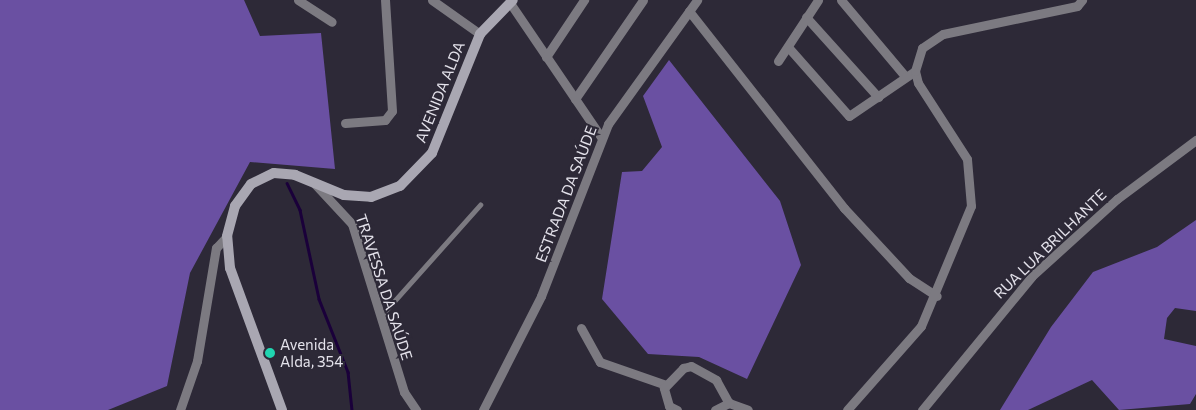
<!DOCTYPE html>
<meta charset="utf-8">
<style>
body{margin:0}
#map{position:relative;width:1196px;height:410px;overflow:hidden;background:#2d2937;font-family:Commissioner,sans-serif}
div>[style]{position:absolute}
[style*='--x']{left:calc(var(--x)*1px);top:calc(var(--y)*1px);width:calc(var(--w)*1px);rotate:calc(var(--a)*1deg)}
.forest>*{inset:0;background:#6a50a2}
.stream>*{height:2.5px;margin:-1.25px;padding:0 1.25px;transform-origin:1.25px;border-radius:1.25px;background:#1a003a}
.lane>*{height:4.5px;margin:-2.25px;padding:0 2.25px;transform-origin:2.25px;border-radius:2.25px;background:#7c7a81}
.street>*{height:9px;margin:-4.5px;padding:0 4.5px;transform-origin:4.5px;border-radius:4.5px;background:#7c7a81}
.secondary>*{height:10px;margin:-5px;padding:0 5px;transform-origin:5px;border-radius:5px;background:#a9a7b2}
.dots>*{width:14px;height:14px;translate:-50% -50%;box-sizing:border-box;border:2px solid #2d2937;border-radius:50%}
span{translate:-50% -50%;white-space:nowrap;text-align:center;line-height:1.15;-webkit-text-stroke:4px #2d2937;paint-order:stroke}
.street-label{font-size:15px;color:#e4e2eb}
.poi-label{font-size:15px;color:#e4e2eb}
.left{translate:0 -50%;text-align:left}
</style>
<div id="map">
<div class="forest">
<div style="clip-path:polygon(0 0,244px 0,260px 36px,321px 33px,335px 169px,250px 162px,190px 273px,167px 386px,108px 410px,0 410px)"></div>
<div style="clip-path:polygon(669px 60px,780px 201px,801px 265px,747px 379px,699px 357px,648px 354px,602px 299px,622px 172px,642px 171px,662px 147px,643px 96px)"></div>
<div style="clip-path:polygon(1196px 220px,1196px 311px,1175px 308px,1167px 318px,1164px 339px,1196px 346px,1196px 394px,1190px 404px,1119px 410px,1092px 380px,1028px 410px,1000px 410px,1051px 327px,1093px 272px,1157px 247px)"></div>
</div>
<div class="stream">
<div style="--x:287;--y:183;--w:30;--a:64"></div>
<div style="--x:300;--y:210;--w:91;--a:77.9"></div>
<div style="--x:319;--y:299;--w:79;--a:68.3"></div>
<div style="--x:348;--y:372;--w:38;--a:84"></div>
</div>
<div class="lane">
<div style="--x:381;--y:316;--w:149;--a:-48.3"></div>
</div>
<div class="street">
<div style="--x:298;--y:0;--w:40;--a:32.9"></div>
<div style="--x:432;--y:0;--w:59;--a:35.3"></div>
<div style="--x:841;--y:0;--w:99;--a:49.9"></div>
<div style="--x:510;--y:3;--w:162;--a:55.8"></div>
<div style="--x:689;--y:11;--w:251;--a:51.8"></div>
<div style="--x:844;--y:208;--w:96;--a:47.1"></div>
<div style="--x:909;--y:278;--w:33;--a:33"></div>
<div style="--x:806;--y:17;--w:108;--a:48"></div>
<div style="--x:788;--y:47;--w:92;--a:48.5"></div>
<div style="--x:849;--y:116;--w:80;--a:-34.3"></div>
<div style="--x:546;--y:57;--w:69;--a:-56.3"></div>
<div style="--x:778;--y:61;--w:73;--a:-56.7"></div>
<div style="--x:575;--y:99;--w:120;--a:-55.5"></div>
<div style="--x:345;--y:123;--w:40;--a:-4.3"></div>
<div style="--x:385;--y:120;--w:11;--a:-52"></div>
<div style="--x:392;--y:111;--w:111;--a:-93.6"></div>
<div style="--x:313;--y:182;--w:57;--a:47.1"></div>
<div style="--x:352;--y:224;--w:176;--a:72.8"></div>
<div style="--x:404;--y:392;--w:22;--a:56"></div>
<div style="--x:581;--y:328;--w:39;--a:61"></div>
<div style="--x:600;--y:362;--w:70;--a:19.2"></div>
<div style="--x:180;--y:410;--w:52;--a:-70.9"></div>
<div style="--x:197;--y:361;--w:115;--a:-80.5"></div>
<div style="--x:216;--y:248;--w:16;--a:-47"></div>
<div style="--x:483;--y:410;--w:128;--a:-63"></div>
<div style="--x:541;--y:296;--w:185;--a:-68.7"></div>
<div style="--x:608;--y:124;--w:153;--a:-54.3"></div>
<div style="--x:677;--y:410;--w:9;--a:-153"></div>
<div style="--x:669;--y:406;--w:19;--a:-106"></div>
<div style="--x:664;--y:388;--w:28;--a:-46"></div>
<div style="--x:683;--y:368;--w:8;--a:-14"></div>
<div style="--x:691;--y:366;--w:29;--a:29"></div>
<div style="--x:716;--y:380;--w:26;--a:61"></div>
<div style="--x:729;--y:403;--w:20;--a:20"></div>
<div style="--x:715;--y:410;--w:16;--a:-27"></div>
<div style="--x:847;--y:410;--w:112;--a:-48.6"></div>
<div style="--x:921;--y:326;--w:130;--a:-67.4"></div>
<div style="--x:971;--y:206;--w:47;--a:-94.9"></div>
<div style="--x:967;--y:159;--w:90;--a:-122.8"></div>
<div style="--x:918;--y:83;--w:12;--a:-104"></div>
<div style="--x:915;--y:71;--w:24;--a:-73"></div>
<div style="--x:922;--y:48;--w:25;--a:-34"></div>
<div style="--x:943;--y:34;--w:137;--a:-11.8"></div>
<div style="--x:1077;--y:6;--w:8;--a:-50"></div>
<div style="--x:922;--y:410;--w:173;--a:-50.6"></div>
<div style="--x:1032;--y:276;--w:115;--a:-42.2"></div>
<div style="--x:1117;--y:199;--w:99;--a:-36.8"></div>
</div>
<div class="secondary">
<div style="--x:282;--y:410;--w:151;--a:-110.1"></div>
<div style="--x:230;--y:268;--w:32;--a:-95"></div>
<div style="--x:227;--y:236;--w:31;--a:-75"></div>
<div style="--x:235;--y:206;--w:27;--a:-54"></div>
<div style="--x:251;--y:184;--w:25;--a:-26"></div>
<div style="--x:274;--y:173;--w:21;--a:5"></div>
<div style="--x:295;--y:175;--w:53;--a:22.2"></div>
<div style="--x:344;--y:195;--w:27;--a:4"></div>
<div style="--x:371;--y:197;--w:31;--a:-21"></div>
<div style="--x:400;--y:186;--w:46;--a:-45.9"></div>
<div style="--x:432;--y:153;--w:128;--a:-68"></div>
<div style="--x:480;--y:34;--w:47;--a:-45.9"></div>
</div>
<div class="dots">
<div style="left:270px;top:353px;background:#20d5b0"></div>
</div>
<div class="street-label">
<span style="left:440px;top:92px;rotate:-68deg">AVENIDA ALDA</span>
<span style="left:566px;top:194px;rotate:-69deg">ESTRADA DA SAÚDE</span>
<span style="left:1050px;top:244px;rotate:-44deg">RUA LUA BRILHANTE</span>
<span style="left:384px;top:287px;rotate:72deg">TRAVESSA DA SAÚDE</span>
</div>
<div class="poi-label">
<span class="left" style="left:280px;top:353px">Avenida<br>Alda, 354</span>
</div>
</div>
